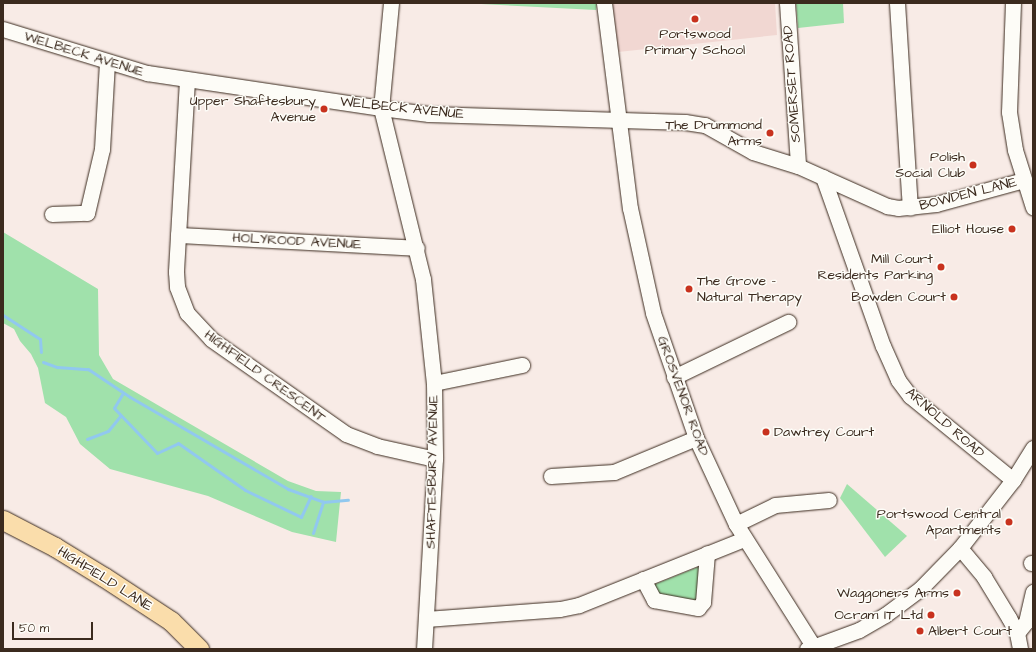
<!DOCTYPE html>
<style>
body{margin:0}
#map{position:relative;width:1036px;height:652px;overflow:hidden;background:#f8ebe6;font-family:"Architects Daughter",sans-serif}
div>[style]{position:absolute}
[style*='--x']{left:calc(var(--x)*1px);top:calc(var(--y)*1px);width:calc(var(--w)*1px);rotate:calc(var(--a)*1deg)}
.built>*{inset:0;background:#f1d7d2}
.green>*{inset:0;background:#a0e1ab}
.stream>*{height:3px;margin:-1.5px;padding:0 1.5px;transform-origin:1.5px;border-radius:1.5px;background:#91c8ef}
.roads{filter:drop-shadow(0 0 1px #3b2a1e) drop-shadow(0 0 1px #3b2a1e)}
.minor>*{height:15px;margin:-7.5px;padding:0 7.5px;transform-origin:7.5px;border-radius:7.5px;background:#fdfcf7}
.major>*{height:19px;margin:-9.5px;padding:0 9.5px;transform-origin:9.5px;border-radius:9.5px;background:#faddab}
.dots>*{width:11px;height:11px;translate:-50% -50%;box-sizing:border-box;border:2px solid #fdfcf7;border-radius:50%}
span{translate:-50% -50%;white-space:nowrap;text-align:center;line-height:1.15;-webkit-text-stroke:3px #fdfcf7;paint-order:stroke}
.poi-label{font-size:14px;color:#3b2a1e}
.right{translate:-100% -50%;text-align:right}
.left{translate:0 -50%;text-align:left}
.street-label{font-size:14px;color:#3b2a1e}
.frame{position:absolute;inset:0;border:4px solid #3b2a1e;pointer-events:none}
.scale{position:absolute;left:12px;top:622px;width:81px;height:18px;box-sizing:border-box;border:2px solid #3b2a1e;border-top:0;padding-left:5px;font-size:12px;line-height:14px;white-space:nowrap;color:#3b2a1e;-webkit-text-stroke:3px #fdfcf7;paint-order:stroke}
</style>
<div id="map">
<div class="built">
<div style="clip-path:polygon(612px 3px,775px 3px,777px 35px,618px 52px)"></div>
</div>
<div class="green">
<div style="clip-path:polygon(462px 3px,597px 3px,596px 10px)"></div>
<div style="clip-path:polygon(796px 3px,843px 3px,844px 23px,798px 28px)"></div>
<div style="clip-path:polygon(3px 232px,98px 289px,99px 355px,113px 379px,288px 481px,316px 491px,341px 492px,336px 542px,292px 532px,208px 496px,110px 469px,80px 444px,66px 417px,45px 403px,38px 368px,31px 354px,20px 341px,14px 329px,3px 323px)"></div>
<div style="clip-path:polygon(847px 484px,907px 536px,885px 557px,840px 498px)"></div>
<div style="clip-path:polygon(698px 567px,700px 569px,696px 600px,660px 598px,653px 585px)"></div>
</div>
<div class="stream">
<div style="--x:3;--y:315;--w:44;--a:33"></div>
<div style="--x:40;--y:339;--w:13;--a:86"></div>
<div style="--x:43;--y:362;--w:15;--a:20"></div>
<div style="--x:57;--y:367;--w:31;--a:4"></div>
<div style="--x:88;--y:369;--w:50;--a:33.7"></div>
<div style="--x:130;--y:397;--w:183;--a:30.2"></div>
<div style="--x:288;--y:489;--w:37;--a:20"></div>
<div style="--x:323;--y:502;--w:25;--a:-5"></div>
<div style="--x:123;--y:393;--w:17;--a:121"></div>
<div style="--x:114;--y:408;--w:62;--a:46.3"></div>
<div style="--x:157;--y:453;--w:23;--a:-25"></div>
<div style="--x:178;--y:443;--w:82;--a:35"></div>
<div style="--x:245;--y:490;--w:62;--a:25.7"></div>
<div style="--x:301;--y:517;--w:23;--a:-65"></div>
<div style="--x:87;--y:439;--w:22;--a:-21"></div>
<div style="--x:108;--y:431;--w:19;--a:-51"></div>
<div style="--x:313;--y:533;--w:33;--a:-72"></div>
</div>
<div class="roads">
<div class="minor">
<div style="--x:391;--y:3;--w:105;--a:95.4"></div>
<div style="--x:381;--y:108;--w:176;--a:76.2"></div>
<div style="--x:423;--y:279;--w:105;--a:84"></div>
<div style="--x:434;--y:383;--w:76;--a:89.2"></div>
<div style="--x:435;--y:459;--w:190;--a:93.3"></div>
<div style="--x:604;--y:3;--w:207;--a:82.8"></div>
<div style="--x:630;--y:208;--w:107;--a:77.6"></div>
<div style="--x:653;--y:313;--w:132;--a:71"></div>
<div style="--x:696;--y:438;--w:95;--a:65.1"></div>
<div style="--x:736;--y:524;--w:148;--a:57.7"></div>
<div style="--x:787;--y:3;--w:163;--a:86.1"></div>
<div style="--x:897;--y:3;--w:205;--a:86.4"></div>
<div style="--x:1013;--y:3;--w:109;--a:92.1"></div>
<div style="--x:1009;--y:112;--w:38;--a:81"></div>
<div style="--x:1015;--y:150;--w:60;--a:72.5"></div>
<div style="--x:3;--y:29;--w:151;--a:17"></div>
<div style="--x:147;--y:73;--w:237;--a:8.5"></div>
<div style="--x:381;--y:108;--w:48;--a:7.1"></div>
<div style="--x:429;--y:114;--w:256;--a:1.8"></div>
<div style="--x:685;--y:122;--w:20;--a:9"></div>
<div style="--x:705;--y:125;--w:55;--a:29.4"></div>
<div style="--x:753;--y:152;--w:47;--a:17.3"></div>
<div style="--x:798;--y:166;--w:98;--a:24.2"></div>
<div style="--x:887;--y:206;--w:11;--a:10"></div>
<div style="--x:898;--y:208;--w:38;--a:-6"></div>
<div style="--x:936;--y:204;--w:91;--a:-15.3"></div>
<div style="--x:187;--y:80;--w:192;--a:93.3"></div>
<div style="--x:176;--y:272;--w:15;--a:86"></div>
<div style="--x:177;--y:287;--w:28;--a:69"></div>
<div style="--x:187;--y:313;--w:35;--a:47"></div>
<div style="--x:211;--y:339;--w:165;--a:35.1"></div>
<div style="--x:346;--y:434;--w:33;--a:21"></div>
<div style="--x:377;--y:446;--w:59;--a:12.6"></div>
<div style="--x:823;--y:177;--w:179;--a:70.5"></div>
<div style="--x:883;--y:346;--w:37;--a:66"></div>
<div style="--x:898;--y:380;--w:20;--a:53"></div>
<div style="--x:910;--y:396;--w:133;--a:39.2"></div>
<div style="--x:52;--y:214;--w:35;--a:-2"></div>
<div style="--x:87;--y:213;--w:66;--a:-76.8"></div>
<div style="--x:102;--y:149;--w:87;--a:-86.7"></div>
<div style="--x:178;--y:235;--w:239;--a:3.1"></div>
<div style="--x:674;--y:377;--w:127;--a:-25.8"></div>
<div style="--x:434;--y:383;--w:90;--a:-11.6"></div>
<div style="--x:551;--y:476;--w:63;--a:-3.6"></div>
<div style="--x:614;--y:472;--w:89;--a:-22.5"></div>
<div style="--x:736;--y:524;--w:43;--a:-26"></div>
<div style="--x:775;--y:505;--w:54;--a:-5.3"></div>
<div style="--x:960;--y:548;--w:38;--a:50"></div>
<div style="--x:984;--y:577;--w:48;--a:58.6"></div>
<div style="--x:1009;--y:618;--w:17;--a:62"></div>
<div style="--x:1017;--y:633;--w:16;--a:79"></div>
<div style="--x:1031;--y:563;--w:2;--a:0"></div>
<div style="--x:643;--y:579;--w:24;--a:62"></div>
<div style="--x:654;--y:600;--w:45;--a:10.3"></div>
<div style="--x:698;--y:608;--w:8;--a:-50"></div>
<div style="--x:703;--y:602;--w:49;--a:-85.3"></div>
<div style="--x:426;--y:619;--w:134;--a:-4.3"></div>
<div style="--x:560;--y:609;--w:19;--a:-12"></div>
<div style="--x:579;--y:605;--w:178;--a:-21.8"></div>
<div style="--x:1017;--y:633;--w:14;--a:-51"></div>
<div style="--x:1026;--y:622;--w:31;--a:-77"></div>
<div style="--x:807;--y:649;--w:55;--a:-20.1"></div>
<div style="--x:859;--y:630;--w:30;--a:-30"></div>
<div style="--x:885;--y:615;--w:44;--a:-36.6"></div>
<div style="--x:920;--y:589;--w:57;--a:-45.7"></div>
<div style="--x:960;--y:548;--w:86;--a:-52.1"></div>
<div style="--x:1013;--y:480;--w:38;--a:-58"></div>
</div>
<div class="major">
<div style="--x:3;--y:520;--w:59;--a:27.4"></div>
<div style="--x:55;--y:547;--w:57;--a:31.5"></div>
<div style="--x:104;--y:577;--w:80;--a:33.3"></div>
<div style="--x:171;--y:621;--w:40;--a:45"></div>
</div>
</div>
<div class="dots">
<div style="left:695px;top:19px;background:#c8321e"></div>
<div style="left:324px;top:109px;background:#c8321e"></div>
<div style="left:770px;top:133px;background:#c8321e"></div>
<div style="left:973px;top:165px;background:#c8321e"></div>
<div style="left:1012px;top:229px;background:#c8321e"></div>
<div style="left:941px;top:267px;background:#c8321e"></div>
<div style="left:689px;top:289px;background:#c8321e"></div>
<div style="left:954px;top:297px;background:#c8321e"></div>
<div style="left:766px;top:432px;background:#c8321e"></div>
<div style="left:1009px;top:522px;background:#c8321e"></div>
<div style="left:957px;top:593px;background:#c8321e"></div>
<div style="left:931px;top:615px;background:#c8321e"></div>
<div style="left:920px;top:631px;background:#c8321e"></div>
</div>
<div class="poi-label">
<span style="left:695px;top:42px">Portswood<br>Primary School</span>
<span class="right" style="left:316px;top:109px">Upper Shaftesbury<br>Avenue</span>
<span class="right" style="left:762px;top:133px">The Drummond<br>Arms</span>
<span class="right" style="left:965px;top:165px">Polish<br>Social Club</span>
<span class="right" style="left:1004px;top:229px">Elliot House</span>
<span class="right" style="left:933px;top:267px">Mill Court<br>Residents Parking</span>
<span class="left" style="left:697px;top:289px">The Grove -<br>Natural Therapy</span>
<span class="right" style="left:946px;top:297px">Bowden Court</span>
<span class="left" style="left:774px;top:432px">Dawtrey Court</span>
<span class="right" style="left:1001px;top:522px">Portswood Central<br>Apartments</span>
<span class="right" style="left:949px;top:593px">Waggoners Arms</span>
<span class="right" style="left:923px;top:615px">Ocram IT Ltd</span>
<span class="left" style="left:928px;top:631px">Albert Court</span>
</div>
<div class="street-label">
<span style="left:84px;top:54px;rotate:17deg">WELBECK AVENUE</span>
<span style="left:792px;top:84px;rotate:-94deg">SOMERSET ROAD</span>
<span style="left:402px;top:108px;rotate:6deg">WELBECK AVENUE</span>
<span style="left:968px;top:194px;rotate:-14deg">BOWDEN LANE</span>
<span style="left:297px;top:241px;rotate:3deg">HOLYROOD AVENUE</span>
<span style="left:265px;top:376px;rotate:36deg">HIGHFIELD CRESCENT</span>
<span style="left:683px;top:396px;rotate:70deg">GROSVENOR ROAD</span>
<span style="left:945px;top:423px;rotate:41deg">ARNOLD ROAD</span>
<span style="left:432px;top:472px;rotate:-89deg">SHAFTESBURY AVENUE</span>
<span style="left:105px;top:579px;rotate:32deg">HIGHFIELD LANE</span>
</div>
<div class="frame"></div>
<div class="scale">50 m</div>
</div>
